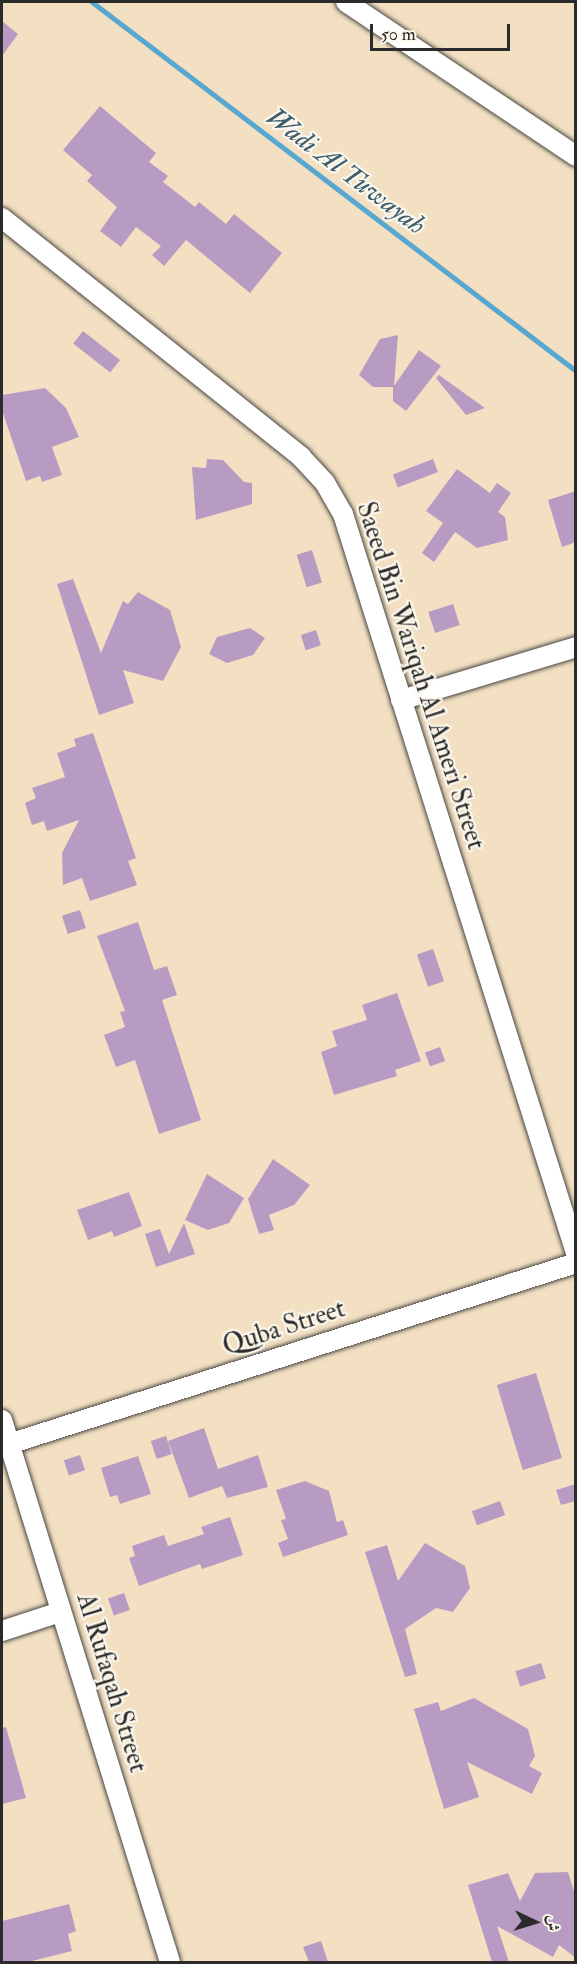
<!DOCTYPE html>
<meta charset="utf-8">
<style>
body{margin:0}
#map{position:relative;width:577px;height:1964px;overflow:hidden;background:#f3e0c3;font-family:"IM FELL Double Pica",Amiri,serif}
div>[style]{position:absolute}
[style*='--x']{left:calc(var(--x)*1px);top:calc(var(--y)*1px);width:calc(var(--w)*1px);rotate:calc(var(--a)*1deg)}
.stream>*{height:5px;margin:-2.5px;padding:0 2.5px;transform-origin:2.5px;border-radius:2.5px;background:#57a7d1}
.building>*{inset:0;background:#b89bc2;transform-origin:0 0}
.roads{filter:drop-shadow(0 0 2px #494642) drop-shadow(0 0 2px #494642)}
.minor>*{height:20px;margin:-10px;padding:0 10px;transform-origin:10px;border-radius:10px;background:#fff}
span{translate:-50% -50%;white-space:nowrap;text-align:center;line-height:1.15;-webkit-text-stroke:4.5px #fbf7ec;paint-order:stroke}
.street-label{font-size:26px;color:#2b2b2b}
.water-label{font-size:27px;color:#3d5d6d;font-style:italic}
.frame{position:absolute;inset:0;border:3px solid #2b2b2b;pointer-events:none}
.north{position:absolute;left:505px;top:1892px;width:60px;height:60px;-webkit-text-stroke:4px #fbf7ec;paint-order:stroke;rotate:94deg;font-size:16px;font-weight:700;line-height:24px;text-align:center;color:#2b2b2b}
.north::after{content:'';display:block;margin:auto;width:21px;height:27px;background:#2b2b2b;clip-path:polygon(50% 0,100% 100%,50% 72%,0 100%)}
.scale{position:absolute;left:370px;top:24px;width:140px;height:27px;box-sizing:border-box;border:3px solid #2b2b2b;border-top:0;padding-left:8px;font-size:18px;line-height:21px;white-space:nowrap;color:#2b2b2b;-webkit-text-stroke:4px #fbf7ec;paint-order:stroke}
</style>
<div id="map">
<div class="stream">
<div style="--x:92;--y:2;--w:609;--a:37.32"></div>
</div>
<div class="building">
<div style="clip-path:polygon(2px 21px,18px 34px,2px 56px)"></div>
<div style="clip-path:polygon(100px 106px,156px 153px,149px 162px,168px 176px,163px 182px,195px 207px,199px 202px,226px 224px,234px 214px,282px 253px,250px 293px,186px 240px,164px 266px,152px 255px,161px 246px,136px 227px,121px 247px,100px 231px,117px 207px,87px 181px,92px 175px,63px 150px)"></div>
<div style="left:83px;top:331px;width:47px;height:16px;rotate:38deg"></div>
<div style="clip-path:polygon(398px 335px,394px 386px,419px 350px,441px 366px,406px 411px,393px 401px,393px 387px,373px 387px,359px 375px,380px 339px)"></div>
<div style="clip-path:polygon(439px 375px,485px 408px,466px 415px,436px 378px)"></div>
<div style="clip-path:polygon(45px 388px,66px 408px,79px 437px,52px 447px,62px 475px,42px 482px,40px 476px,26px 481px,2px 410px,2px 395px)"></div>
<div style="clip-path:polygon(207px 459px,223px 460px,244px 482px,252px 483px,252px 504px,196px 520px,192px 467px,206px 468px)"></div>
<div style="left:433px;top:459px;width:14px;height:43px;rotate:69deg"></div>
<div style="clip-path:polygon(457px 469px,490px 493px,497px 483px,511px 493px,498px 512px,505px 517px,508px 540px,477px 548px,455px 532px,434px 562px,422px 553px,443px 523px,426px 511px)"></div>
<div style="clip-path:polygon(576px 491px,576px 542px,562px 547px,548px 500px)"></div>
<div style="left:312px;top:550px;width:34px;height:16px;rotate:73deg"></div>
<div style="clip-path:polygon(73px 579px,101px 653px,123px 601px,128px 604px,138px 592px,170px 610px,181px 647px,163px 681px,123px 670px,134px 703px,99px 715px,57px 584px)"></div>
<div style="left:453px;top:604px;width:22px;height:26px;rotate:72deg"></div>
<div style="clip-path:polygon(250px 628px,265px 638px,253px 655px,227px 663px,209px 654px,217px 637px)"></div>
<div style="left:316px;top:630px;width:16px;height:16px;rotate:72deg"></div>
<div style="clip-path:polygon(93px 733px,136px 858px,128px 861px,137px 885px,90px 901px,82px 878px,63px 885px,62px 853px,79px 820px,47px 831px,44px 821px,32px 825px,25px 803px,36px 798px,32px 788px,65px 777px,57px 753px,76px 746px,74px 739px)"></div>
<div style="left:80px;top:910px;width:19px;height:19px;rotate:72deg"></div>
<div style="clip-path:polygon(138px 922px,154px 970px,167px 966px,177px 995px,162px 1000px,201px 1120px,159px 1134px,135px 1060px,116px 1067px,104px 1035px,125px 1027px,120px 1012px,125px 1011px,97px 936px)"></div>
<div style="left:433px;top:949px;width:34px;height:17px;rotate:71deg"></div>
<div style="clip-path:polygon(397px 993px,421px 1061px,395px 1070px,397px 1076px,334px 1095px,321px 1052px,337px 1046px,332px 1031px,367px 1020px,362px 1005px)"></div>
<div style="left:440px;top:1047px;width:15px;height:16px;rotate:70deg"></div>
<div style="clip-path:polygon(273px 1159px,310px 1185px,294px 1205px,269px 1215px,274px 1230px,259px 1234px,248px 1199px)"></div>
<div style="clip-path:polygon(207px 1174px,244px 1198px,229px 1223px,208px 1230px,185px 1220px)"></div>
<div style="clip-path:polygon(129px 1192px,142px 1226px,114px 1237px,112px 1231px,88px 1240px,77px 1210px)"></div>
<div style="clip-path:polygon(184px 1223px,195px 1254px,156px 1267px,145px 1234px,160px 1229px,169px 1254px)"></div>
<div style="left:536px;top:1373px;width:89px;height:41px;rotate:73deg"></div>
<div style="clip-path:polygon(204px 1428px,218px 1469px,258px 1455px,268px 1487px,227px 1498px,222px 1486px,189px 1498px,168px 1441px)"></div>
<div style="left:166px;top:1436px;width:19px;height:16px;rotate:72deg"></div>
<div style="left:80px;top:1455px;width:16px;height:17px;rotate:72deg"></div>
<div style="clip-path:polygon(138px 1456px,151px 1494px,120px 1504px,117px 1495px,110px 1497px,101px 1468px)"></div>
<div style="clip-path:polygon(305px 1481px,329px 1491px,337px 1522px,343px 1520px,348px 1535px,283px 1557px,278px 1543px,288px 1539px,281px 1520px,286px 1519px,276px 1490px)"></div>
<div style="clip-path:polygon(576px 1484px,576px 1501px,561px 1505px,556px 1490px)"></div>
<div style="left:500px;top:1501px;width:15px;height:30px;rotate:70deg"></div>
<div style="clip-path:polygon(230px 1517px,243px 1555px,202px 1569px,200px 1564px,139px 1586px,129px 1558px,135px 1556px,132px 1546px,164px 1535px,168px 1546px,204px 1534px,201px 1527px)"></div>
<div style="clip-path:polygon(425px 1543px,465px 1566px,470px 1588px,453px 1612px,436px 1608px,405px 1629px,417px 1674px,405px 1677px,365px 1552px,387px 1545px,398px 1581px)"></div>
<div style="left:124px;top:1593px;width:18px;height:17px;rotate:71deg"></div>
<div style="left:541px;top:1663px;width:16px;height:27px;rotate:72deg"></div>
<div style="clip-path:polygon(474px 1698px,528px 1729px,535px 1756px,529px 1766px,542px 1773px,532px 1794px,467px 1762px,479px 1797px,444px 1809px,414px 1709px,438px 1702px,441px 1711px)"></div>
<div style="clip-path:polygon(6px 1727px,26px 1798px,2px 1804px,2px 1728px)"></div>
<div style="clip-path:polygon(568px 1872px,576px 1898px,576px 1958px,559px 1945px,553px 1957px,497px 1926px,509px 1962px,492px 1962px,468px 1885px,508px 1873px,520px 1901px,535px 1873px)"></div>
<div style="clip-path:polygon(69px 1904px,76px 1931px,68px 1934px,72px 1951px,28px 1962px,2px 1962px,2px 1921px)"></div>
<div style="clip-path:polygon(321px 1941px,328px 1962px,309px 1962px,303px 1947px)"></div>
</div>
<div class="roads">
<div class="minor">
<div style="--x:346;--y:2;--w:277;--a:33.8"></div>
<div style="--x:2;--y:218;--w:383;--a:38.6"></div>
<div style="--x:301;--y:457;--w:35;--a:47"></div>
<div style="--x:325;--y:483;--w:36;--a:60"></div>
<div style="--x:343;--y:514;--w:775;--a:72.5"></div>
<div style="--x:401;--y:700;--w:183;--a:-16.8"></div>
<div style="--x:2;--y:1420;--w:567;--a:72.78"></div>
<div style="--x:9;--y:1444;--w:595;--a:-17.7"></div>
<div style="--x:2;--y:1631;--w:61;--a:-18.1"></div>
</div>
</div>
<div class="street-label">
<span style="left:420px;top:676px;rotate:72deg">Saeed Bin Wariqah Al Ameri Street</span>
<span style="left:284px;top:1328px;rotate:-18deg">Quba Street</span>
<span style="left:111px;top:1683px;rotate:73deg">Al Rufaqah Street</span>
</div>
<div class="water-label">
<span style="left:346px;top:171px;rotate:37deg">Wadi Al Tuwayah</span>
</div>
<div class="frame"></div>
<div class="north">ش</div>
<div class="scale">50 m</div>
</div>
